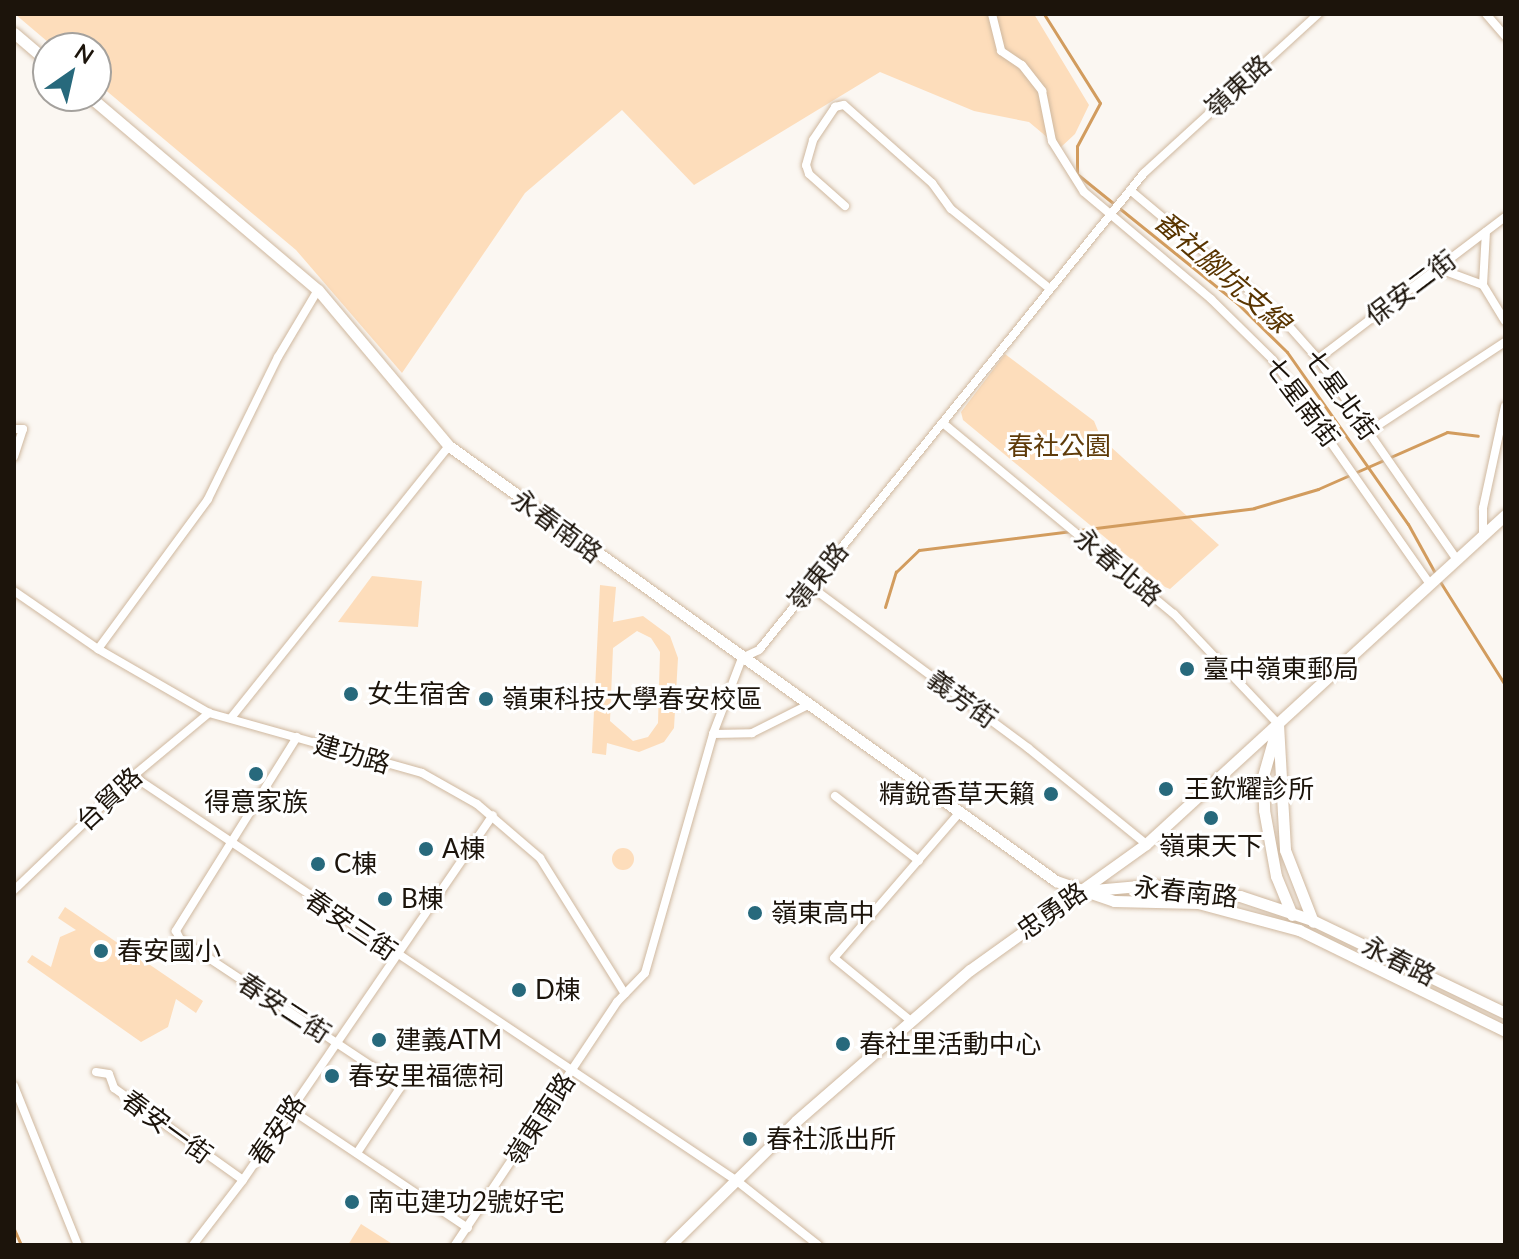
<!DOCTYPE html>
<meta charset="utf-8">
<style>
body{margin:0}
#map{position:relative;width:1519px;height:1259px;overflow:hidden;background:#fbf7f2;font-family:Lato,"Noto Sans TC",sans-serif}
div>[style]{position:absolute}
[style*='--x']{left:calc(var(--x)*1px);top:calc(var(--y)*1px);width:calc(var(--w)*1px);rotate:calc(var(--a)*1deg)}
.green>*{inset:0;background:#fdddbb}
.round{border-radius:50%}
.stream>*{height:3px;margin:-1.5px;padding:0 1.5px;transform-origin:1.5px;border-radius:1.5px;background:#d29c5e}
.roads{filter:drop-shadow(0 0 2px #cfb89f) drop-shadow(0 0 2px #cfb89f)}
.street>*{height:8px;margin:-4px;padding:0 4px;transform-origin:4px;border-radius:4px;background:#fff}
.secondary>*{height:11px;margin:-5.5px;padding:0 5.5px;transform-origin:5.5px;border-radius:5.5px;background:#fff}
.dots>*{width:22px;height:22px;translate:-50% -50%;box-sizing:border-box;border:4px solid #fff;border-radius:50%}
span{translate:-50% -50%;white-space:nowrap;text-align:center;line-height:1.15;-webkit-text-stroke:6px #fff;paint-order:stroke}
.street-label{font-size:26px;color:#1c140b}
.park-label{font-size:26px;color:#5f3b09}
.poi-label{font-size:26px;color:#1c140b}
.left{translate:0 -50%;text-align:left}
.right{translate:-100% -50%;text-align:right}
.water-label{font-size:28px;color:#593501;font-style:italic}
.frame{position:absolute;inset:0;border:16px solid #1c140b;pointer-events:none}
.north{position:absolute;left:32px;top:32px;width:80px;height:80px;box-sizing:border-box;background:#fff;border:2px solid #a4a19d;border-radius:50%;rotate:34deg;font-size:22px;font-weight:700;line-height:32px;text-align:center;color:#1c140b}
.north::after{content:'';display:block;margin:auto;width:28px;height:36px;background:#27697c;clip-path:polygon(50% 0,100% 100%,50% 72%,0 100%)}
</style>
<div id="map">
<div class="green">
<div style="clip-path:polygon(15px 14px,1034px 14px,1089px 105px,1075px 134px,1060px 148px,1029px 122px,974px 111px,880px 72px,694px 185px,622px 110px,525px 193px,402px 373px,296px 250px,96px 82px,96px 48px,55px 48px)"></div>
<div style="clip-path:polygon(1005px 354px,1094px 421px,1101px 438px,1219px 545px,1170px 589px,1165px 587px,963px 420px,961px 412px)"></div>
<div style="clip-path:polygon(372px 576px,422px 581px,418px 627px,338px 622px)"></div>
<div style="clip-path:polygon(evenodd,600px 585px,616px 587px,613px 622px,643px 616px,670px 636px,678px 658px,674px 728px,664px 742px,639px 752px,607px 743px,606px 755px,592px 753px,600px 585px,637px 631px,651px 638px,660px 652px,658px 723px,648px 737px,633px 741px,610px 721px,613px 648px,637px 631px)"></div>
<div class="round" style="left:612px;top:848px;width:22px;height:22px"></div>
<div style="clip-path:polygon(65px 907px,203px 1001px,196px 1013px,176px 999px,168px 1027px,141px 1042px,27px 962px,32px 955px,51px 967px,60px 937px,76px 930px,58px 918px)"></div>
<div style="clip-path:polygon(361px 1224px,394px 1245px,348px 1245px)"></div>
</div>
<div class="stream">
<div style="--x:1044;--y:14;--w:105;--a:57.8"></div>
<div style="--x:1100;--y:103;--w:49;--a:118.1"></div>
<div style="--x:1077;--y:146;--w:28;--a:90"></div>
<div style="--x:1077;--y:174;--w:206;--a:38.9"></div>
<div style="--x:1237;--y:303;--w:70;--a:44.4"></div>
<div style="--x:1287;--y:352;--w:210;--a:54.9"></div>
<div style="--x:1408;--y:524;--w:56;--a:61.1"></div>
<div style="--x:1439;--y:580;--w:124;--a:57.8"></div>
<div style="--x:885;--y:607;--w:37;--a:-73"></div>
<div style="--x:896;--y:572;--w:32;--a:-44"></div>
<div style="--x:919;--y:550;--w:338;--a:-7.1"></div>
<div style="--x:1254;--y:508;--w:67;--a:-16.5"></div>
<div style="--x:1318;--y:489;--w:141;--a:-23.8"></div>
<div style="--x:1447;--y:432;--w:31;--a:7"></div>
<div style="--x:14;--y:1229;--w:17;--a:66"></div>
</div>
<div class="roads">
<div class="street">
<div style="--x:992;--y:14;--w:38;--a:76"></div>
<div style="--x:1001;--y:51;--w:25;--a:34"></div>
<div style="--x:1022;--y:65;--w:33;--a:52"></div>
<div style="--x:1042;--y:91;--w:51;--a:78.7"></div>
<div style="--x:1052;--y:141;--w:60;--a:57.9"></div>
<div style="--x:1084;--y:192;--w:166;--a:40.1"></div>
<div style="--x:1211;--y:299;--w:87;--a:44.5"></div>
<div style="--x:1273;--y:360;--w:272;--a:55"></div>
<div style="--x:1486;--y:14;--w:29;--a:49"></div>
<div style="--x:1130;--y:190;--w:196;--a:40"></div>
<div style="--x:1280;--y:316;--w:57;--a:48.5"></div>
<div style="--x:1318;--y:359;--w:244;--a:55.3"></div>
<div style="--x:845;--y:206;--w:48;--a:-138.4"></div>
<div style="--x:809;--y:174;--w:9;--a:-108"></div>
<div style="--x:806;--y:165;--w:26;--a:-74"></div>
<div style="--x:813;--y:140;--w:40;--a:-56"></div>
<div style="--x:835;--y:107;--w:9;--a:-13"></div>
<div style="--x:844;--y:105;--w:118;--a:41.6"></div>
<div style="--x:932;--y:183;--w:32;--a:54"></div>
<div style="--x:951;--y:209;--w:126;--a:38.9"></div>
<div style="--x:1437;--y:268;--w:49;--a:20.3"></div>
<div style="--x:1483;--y:285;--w:53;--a:-86.8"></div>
<div style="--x:1483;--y:285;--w:42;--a:58.6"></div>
<div style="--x:1318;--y:359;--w:235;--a:-37.2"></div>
<div style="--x:944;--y:424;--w:298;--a:39.6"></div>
<div style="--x:1174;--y:614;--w:151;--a:46.6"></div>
<div style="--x:14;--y:429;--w:9;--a:0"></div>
<div style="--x:23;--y:429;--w:29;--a:108"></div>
<div style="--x:1368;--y:432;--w:164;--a:-33.3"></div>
<div style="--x:1483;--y:535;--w:27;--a:-90"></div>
<div style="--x:1483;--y:508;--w:104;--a:-77.8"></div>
<div style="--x:810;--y:586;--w:272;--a:36.6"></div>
<div style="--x:1028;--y:748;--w:152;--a:39.1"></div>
<div style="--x:14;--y:591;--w:102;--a:34.6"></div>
<div style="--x:98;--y:649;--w:128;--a:30"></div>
<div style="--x:209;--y:713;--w:221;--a:15.7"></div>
<div style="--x:422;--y:773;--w:63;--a:29.4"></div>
<div style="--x:477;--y:804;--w:83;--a:40.6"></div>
<div style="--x:540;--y:858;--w:160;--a:58"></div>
<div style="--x:98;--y:649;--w:186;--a:-53.7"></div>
<div style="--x:208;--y:499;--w:158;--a:-63.8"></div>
<div style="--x:278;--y:357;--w:78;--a:-59.2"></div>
<div style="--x:231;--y:718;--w:349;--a:-51.3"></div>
<div style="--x:713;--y:734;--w:39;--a:-1"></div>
<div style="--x:752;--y:733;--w:60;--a:-26.6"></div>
<div style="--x:297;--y:737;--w:229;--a:122"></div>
<div style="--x:176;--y:931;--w:9;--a:63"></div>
<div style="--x:180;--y:939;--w:260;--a:33.6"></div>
<div style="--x:397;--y:1083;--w:6;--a:59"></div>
<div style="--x:400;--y:1088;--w:78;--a:123.5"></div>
<div style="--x:133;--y:776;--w:727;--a:33.84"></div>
<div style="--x:737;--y:1181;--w:103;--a:38.3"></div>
<div style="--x:835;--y:796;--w:106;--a:37.7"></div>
<div style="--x:14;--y:890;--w:165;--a:-43.8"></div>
<div style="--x:133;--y:776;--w:99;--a:-39.7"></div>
<div style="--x:911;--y:1021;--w:99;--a:-140.7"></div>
<div style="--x:834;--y:958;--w:193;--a:-49.2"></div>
<div style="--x:96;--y:1072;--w:13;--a:9"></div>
<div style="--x:109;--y:1074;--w:15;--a:70"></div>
<div style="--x:114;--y:1088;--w:158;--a:35.5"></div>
<div style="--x:14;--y:1086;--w:171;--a:68.1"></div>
<div style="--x:290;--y:1109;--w:214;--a:33.8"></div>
<div style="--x:193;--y:1245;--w:82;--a:-52.4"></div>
<div style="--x:243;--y:1180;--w:442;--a:-55.6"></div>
<div style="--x:455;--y:1245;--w:292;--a:-56.3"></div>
<div style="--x:617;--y:1002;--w:40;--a:-46"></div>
<div style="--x:645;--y:973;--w:248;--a:-74.1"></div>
<div style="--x:713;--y:734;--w:81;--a:-69.1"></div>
<div style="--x:742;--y:658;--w:19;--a:-25"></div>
<div style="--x:759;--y:650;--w:613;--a:-51.09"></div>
<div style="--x:1144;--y:173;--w:236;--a:-42.4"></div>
</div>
<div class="secondary">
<div style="--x:14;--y:33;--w:45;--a:40.5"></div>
<div style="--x:89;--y:96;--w:300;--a:40.3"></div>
<div style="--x:318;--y:290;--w:204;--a:50"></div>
<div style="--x:449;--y:446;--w:747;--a:35.63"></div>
<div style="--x:1056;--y:881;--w:61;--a:19"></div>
<div style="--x:1114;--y:901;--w:84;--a:1.4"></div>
<div style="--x:1198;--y:903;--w:105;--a:15"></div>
<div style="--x:1299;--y:930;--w:229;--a:26.1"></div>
<div style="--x:1278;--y:724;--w:126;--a:86.8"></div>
<div style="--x:1285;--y:850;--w:77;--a:68.7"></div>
<div style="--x:1275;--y:734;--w:44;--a:105.9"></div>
<div style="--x:1263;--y:776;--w:34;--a:88"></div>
<div style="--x:1264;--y:810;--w:67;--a:79.7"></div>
<div style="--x:1276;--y:876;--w:42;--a:67.7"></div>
<div style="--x:1083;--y:891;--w:67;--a:-5.1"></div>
<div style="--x:1150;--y:885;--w:91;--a:7"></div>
<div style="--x:1240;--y:896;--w:76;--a:18.4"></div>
<div style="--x:1312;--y:920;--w:214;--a:25.7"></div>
<div style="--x:670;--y:1245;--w:177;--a:-44.5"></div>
<div style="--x:796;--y:1121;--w:230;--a:-41"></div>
<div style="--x:970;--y:970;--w:216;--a:-35.6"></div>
<div style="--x:1146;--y:844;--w:487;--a:-42.5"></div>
</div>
</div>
<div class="dots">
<div style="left:1187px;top:669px;background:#27697c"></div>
<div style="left:351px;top:694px;background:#27697c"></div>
<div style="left:486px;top:699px;background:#27697c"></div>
<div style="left:256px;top:774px;background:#27697c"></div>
<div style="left:1166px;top:789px;background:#27697c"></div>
<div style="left:1051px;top:794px;background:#27697c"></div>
<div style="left:1211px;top:818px;background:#27697c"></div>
<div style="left:426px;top:849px;background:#27697c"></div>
<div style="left:318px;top:864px;background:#27697c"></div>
<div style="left:385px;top:899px;background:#27697c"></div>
<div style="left:755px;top:913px;background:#27697c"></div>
<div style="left:101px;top:951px;background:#27697c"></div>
<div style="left:519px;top:990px;background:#27697c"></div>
<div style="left:379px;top:1040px;background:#27697c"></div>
<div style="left:843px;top:1044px;background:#27697c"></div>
<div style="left:332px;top:1076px;background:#27697c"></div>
<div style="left:750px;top:1139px;background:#27697c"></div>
<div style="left:352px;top:1202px;background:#27697c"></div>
</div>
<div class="street-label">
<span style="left:1238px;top:86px;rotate:-42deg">嶺東路</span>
<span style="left:1411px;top:288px;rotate:-37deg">保安二街</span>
<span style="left:1341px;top:395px;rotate:54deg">七星北街</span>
<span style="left:1302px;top:402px;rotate:53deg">七星南街</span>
<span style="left:557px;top:526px;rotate:36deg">永春南路</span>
<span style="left:1118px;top:567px;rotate:40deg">永春北路</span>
<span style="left:818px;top:576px;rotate:-51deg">嶺東路</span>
<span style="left:962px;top:699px;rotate:36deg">義芳街</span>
<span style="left:352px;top:754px;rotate:16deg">建功路</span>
<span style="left:109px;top:799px;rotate:-43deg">台貿路</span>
<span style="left:1186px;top:892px;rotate:6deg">永春南路</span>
<span style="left:1052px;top:911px;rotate:-35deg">忠勇路</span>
<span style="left:351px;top:925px;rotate:34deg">春安三街</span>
<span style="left:1399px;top:961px;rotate:26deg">永春路</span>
<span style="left:284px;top:1008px;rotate:33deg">春安二街</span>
<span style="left:540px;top:1119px;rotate:-57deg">嶺東南路</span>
<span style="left:167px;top:1127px;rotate:36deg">春安一街</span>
<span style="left:277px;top:1130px;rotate:-56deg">春安路</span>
</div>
<div class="park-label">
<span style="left:1059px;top:446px">春社公園</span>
</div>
<div class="poi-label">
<span class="left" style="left:1203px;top:669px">臺中嶺東郵局</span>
<span class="left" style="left:367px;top:694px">女生宿舍</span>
<span class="left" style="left:502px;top:699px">嶺東科技大學春安校區</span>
<span class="left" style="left:1184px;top:789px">王欽耀診所</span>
<span class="right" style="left:1035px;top:794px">精銳香草天籟</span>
<span style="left:256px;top:802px">得意家族</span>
<span style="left:1211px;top:846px">嶺東天下</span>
<span class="left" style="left:442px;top:849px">A棟</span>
<span class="left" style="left:334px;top:864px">C棟</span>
<span class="left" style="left:401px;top:899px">B棟</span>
<span class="left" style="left:771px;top:913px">嶺東高中</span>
<span class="left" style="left:117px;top:951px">春安國小</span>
<span class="left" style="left:535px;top:990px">D棟</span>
<span class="left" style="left:395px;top:1040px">建義ATM</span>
<span class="left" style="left:859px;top:1044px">春社里活動中心</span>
<span class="left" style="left:348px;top:1076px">春安里福德祠</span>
<span class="left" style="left:766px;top:1139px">春社派出所</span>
<span class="left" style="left:368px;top:1202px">南屯建功2號好宅</span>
</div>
<div class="water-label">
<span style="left:1223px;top:271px;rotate:41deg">番社腳坑支線</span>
</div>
<div class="frame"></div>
<div class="north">N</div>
</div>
